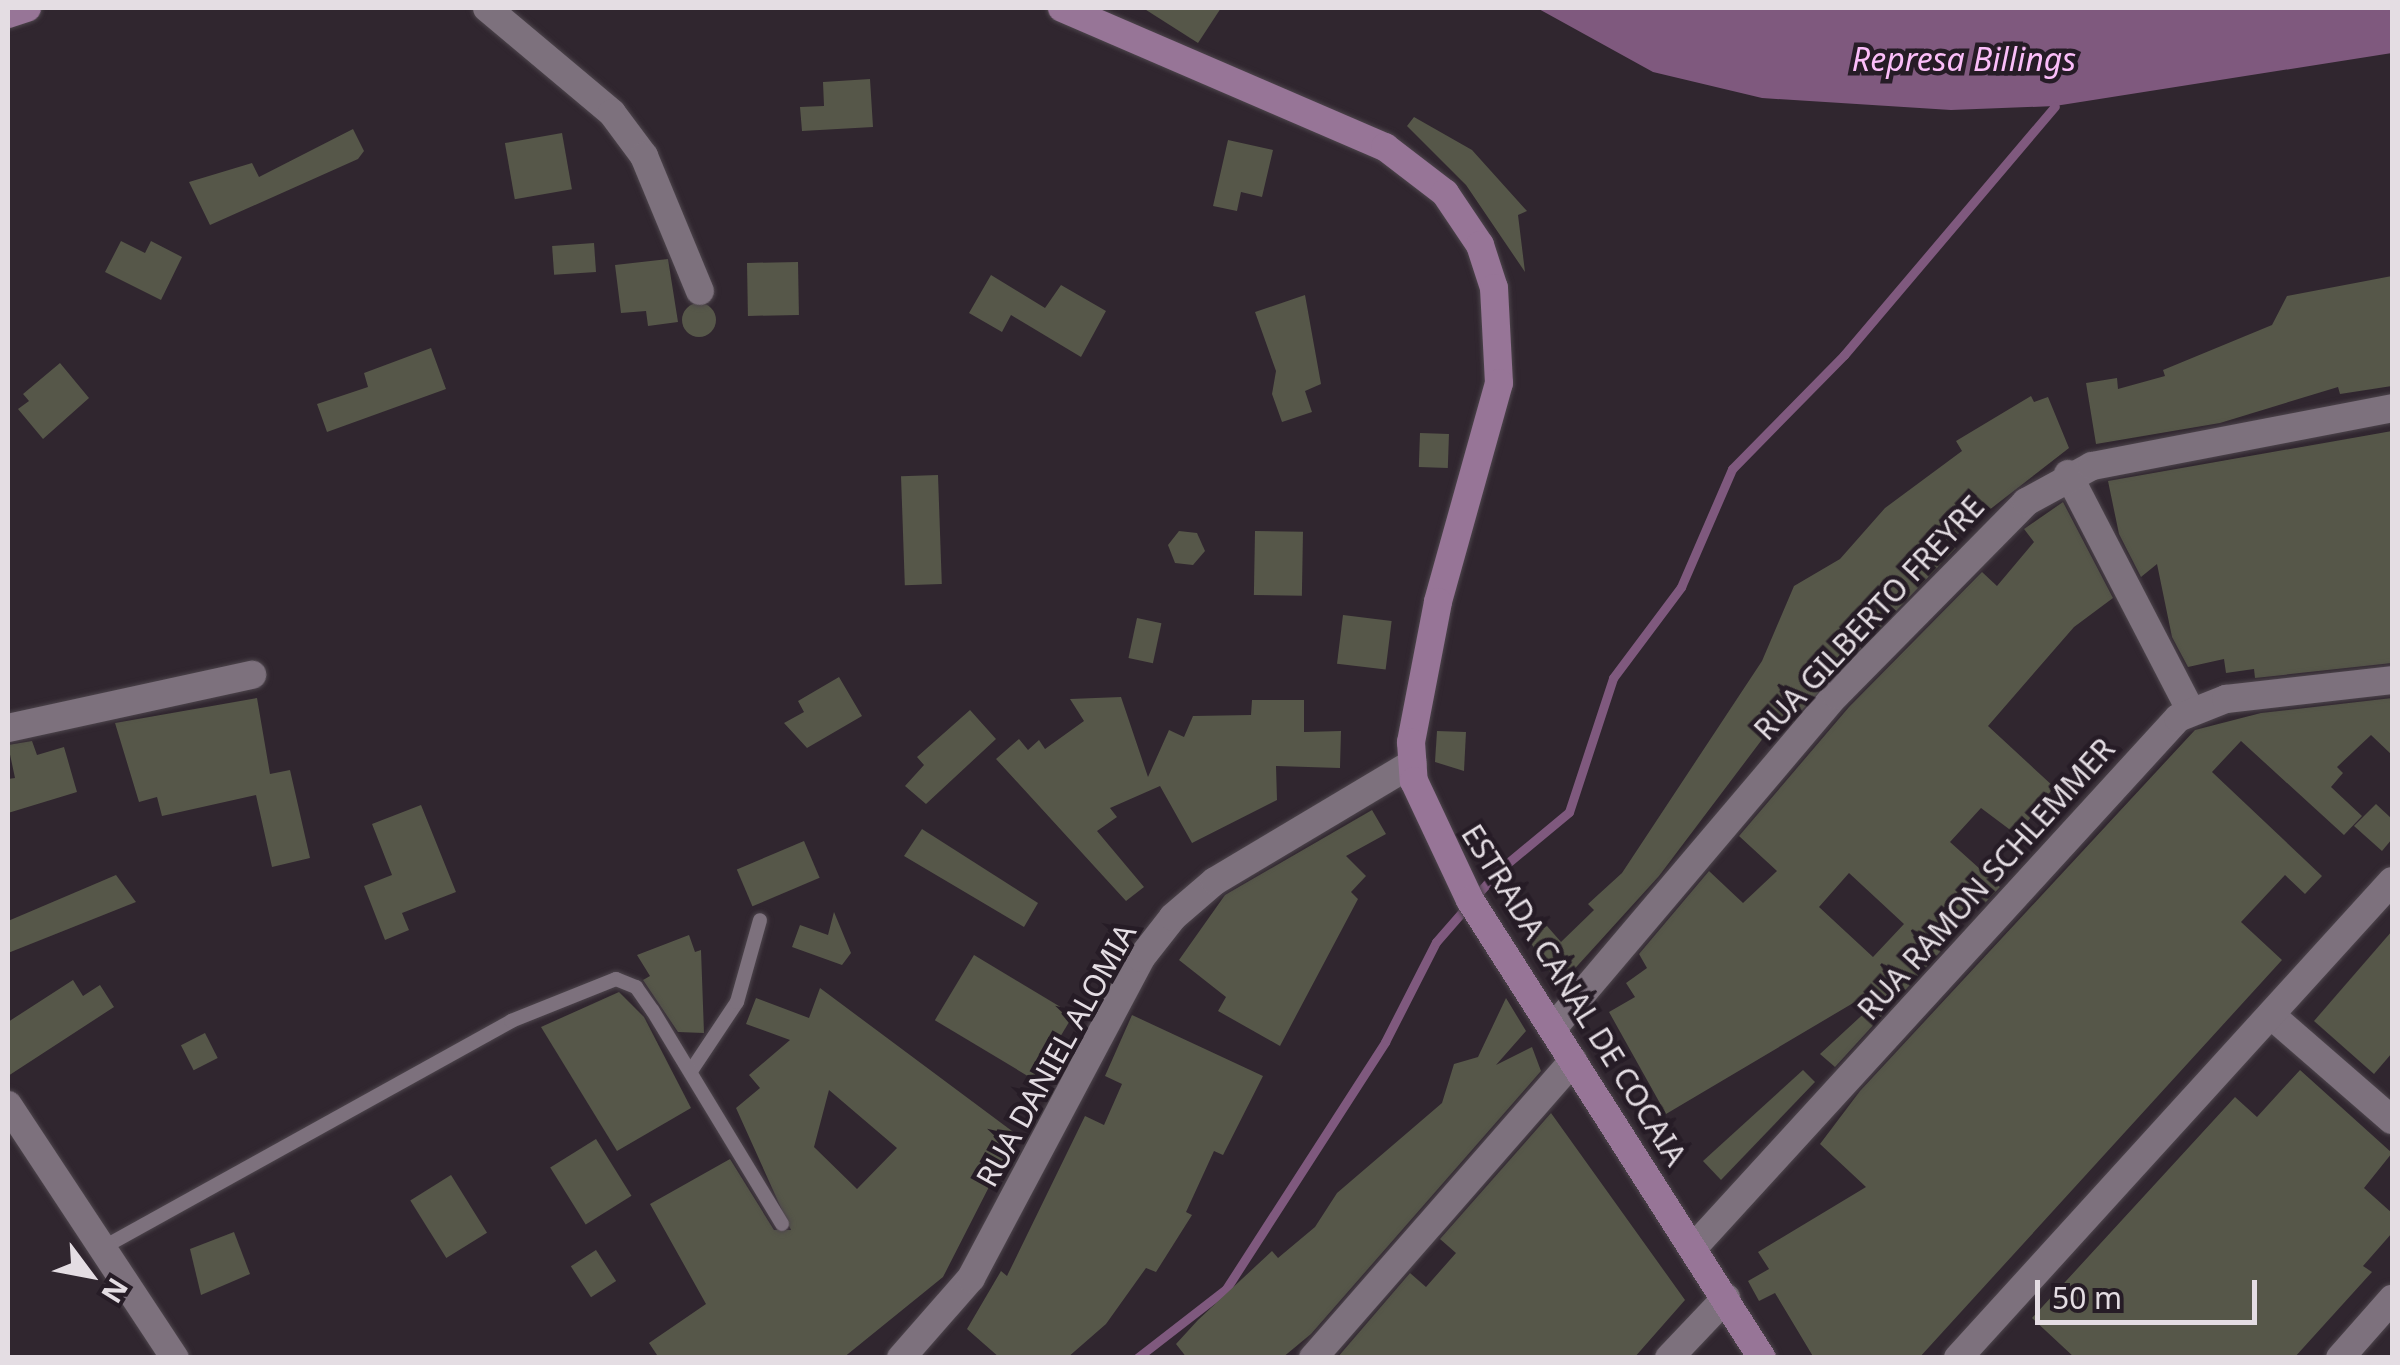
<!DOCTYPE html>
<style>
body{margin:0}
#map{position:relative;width:2400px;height:1365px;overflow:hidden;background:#30262f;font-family:"Noto Sans",sans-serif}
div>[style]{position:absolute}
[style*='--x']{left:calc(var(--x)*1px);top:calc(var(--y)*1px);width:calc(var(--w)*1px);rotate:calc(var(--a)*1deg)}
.water>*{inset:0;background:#7f597e}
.stream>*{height:9px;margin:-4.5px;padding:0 4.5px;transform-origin:4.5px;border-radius:4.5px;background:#7f597e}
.building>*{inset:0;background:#565749;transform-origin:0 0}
.round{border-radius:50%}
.roads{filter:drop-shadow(0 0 2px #4d454c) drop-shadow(0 0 2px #4d454c)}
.service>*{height:14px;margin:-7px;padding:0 7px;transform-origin:7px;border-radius:7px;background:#7d717d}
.minor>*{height:28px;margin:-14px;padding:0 14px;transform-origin:14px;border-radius:14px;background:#7d717d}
.secondary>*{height:28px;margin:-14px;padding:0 14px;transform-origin:14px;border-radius:14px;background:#977597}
span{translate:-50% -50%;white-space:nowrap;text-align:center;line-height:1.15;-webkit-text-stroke:9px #261c26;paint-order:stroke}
.street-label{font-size:30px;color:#e4dde3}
.water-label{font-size:32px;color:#fbbef9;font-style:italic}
.frame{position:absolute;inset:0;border:10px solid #e4dde3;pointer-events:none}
.north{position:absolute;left:40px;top:1225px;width:100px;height:100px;-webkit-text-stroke:8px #261c26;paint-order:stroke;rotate:122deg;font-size:28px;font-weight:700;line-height:40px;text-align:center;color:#e4dde3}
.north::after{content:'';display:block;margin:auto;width:35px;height:45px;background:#e4dde3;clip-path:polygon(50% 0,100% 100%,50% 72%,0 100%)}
.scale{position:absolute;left:2035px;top:1280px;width:222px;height:45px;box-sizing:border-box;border:5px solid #e4dde3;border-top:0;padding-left:12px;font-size:30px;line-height:35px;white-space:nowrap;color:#e4dde3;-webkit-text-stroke:8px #261c26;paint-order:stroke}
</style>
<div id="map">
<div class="water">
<div style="clip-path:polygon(1537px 8px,2392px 8px,2392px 53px,2055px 106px,1951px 110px,1762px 98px,1653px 72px)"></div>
</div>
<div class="stream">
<div style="--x:1137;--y:1358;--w:113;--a:-37.8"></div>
<div style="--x:1226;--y:1289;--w:294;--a:-57.2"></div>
<div style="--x:1385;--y:1042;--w:112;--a:-63"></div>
<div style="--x:1436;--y:942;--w:94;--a:-48.9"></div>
<div style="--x:1498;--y:871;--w:92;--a:-39.7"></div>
<div style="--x:1569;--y:812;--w:141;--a:-71.8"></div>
<div style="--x:1613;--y:678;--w:114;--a:-53.2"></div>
<div style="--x:1681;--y:587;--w:129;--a:-66.6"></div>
<div style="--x:1732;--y:469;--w:160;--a:-45.5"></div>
<div style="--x:1844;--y:355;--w:326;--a:-49.7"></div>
</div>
<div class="building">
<div style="clip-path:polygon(1143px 8px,1221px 8px,1198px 43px)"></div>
<div style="clip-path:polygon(870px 79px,873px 127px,802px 131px,800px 107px,824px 106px,823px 82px)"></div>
<div style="clip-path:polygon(1414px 117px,1472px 150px,1527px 211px,1518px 215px,1525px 272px,1466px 185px,1407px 126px)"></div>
<div style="clip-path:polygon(353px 129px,364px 151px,358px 159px,210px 225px,189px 182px,252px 163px,259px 177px)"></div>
<div style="left:562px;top:133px;width:57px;height:58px;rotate:80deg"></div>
<div style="clip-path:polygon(1228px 140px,1273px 150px,1262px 197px,1241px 192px,1237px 211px,1213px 206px)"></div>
<div style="clip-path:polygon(121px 241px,145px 253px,151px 241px,182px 257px,161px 300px,105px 272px)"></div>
<div style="left:594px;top:243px;width:29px;height:42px;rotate:86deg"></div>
<div style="clip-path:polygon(668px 259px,678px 322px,648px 326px,646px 311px,621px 313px,615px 265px)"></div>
<div style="left:798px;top:262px;width:53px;height:51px;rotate:89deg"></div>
<div style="clip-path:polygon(991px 275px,1045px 308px,1061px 285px,1106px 311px,1081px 357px,1011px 315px,1002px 332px,969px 313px)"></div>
<div style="clip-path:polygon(2392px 276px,2392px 386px,2340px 394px,2338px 387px,2220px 423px,2096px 444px,2086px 383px,2117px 378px,2118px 389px,2165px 376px,2163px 370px,2272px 325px,2287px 296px)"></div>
<div style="clip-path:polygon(1305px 295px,1321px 384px,1305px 391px,1312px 412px,1282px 422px,1272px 394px,1276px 371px,1255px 312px)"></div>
<div class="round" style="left:682px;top:303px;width:34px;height:34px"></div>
<div style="clip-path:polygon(431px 348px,446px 389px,327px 432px,317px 404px,368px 387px,364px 373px)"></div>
<div style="clip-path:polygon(60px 363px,89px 398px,43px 439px,18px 409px,29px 401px,23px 394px)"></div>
<div style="clip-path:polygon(2031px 396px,2034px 402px,2048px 397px,2069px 448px,1948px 542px,1956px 548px,1785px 728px,1776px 721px,1659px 876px,1559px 986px,1527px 937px,1547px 926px,1561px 942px,1594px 910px,1588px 904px,1622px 873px,1762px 661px,1794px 586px,1840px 559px,1885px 508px,1962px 451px,1956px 441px)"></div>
<div style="clip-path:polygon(2392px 431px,2392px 663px,2255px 678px,2254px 669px,2226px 673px,2224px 659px,2188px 667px,2172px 637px,2157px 564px,2141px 577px,2119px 534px,2108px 481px)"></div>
<div style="left:1420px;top:433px;width:29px;height:34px;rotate:2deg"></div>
<div style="left:938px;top:475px;width:109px;height:37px;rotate:88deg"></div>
<div style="clip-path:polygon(evenodd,2063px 502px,2113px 598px,2074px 627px,1988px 726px,2054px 787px,2017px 835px,1981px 808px,1950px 842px,2000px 887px,1985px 903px,1976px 895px,1941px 932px,1950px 941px,1835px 1067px,1820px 1054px,1872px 1006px,1865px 996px,1666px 1114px,1609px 1012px,1635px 997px,1626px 983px,1647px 968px,1639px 954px,1709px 871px,1743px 903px,1777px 871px,1739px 836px,1849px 707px,1982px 572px,1997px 586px,2034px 542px,2024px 529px,2063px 502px,1849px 873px,1904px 924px,1873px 957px,1819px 907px,1849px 873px)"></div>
<div style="clip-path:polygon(1179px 531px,1197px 533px,1205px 551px,1193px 565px,1175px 563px,1168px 545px)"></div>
<div style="left:1255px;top:531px;width:48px;height:64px;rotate:1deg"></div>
<div style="left:1343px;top:615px;width:49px;height:49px;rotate:7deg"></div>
<div style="left:1137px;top:618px;width:25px;height:41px;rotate:12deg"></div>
<div style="clip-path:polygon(839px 677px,862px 716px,807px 748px,784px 723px,804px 712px,798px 701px)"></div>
<div style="clip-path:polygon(1121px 697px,1148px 777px,1169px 730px,1184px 737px,1193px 716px,1251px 715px,1252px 700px,1304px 700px,1304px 732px,1341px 731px,1340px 768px,1276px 766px,1277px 800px,1192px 843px,1160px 786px,1110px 808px,1117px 817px,1097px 831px,1144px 887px,1126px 901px,996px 759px,1019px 739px,1028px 750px,1039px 740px,1045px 749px,1084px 721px,1070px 699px)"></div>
<div style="clip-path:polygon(257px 698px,270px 774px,290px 770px,310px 858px,272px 867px,256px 795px,162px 816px,157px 797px,139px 802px,115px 723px)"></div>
<div style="clip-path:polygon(2392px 698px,2392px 755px,2371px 735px,2337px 767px,2343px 773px,2331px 787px,2362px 816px,2344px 835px,2241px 741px,2212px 772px,2322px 876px,2305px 894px,2285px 875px,2241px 922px,2282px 960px,1919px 1358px,1814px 1358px,1775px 1293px,1759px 1301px,1748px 1281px,1769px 1269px,1758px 1252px,1866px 1187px,1820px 1144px,1860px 1091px,2195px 730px,2261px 713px)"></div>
<div style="clip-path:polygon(970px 710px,996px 739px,926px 804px,905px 786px,924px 765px,917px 757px)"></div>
<div style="clip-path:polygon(1437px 731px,1466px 732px,1464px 771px,1435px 762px)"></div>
<div style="clip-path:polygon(32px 741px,37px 755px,64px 747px,77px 792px,8px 813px,8px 779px,15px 778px,8px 745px)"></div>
<div style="clip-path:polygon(2376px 804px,2392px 819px,2392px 839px,2382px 851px,2354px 826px)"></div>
<div style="clip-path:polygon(421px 805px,456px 892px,402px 913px,409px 930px,385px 940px,364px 886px,392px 875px,372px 824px)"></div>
<div style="clip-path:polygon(1372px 810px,1386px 834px,1346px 856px,1366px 876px,1351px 892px,1358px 899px,1280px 1046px,1218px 1011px,1226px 997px,1179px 960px,1225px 895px)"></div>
<div style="clip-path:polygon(922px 829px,1038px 903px,1024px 927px,904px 856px)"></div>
<div style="left:804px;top:841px;width:40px;height:73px;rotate:67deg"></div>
<div style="clip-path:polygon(116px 875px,136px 902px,8px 953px,8px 921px)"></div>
<div style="clip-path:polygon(834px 912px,851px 953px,842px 965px,792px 947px,800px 925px,828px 935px)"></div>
<div style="clip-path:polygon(2392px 931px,2392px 1053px,2374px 1074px,2314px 1021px)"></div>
<div style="clip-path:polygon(689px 935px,695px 952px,701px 950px,704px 1033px,678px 1032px,643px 980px,650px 976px,637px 955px)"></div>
<div style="left:974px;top:955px;width:116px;height:76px;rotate:31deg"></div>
<div style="clip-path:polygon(73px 980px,83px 996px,100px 985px,114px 1007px,8px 1076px,8px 1022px)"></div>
<div style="clip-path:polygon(evenodd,820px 988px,1016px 1134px,943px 1277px,843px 1358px,659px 1358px,649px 1343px,706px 1304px,650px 1204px,730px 1159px,774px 1230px,791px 1230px,736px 1108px,760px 1088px,749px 1075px,790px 1040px,746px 1024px,756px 998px,809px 1018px,820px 988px,829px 1090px,897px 1148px,857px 1189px,814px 1147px,829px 1090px)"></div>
<div style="clip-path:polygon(619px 992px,644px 1017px,691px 1108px,617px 1151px,541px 1027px)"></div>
<div style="clip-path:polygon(1506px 998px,1526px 1031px,1496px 1065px,1532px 1047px,1541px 1071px,1311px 1334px,1282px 1358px,1187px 1358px,1176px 1344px,1198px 1320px,1272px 1251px,1278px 1258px,1315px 1227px,1337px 1193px,1442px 1103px,1454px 1064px,1478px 1057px)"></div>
<div style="clip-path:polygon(1132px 1015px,1263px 1076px,1223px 1155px,1214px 1151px,1186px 1212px,1192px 1215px,1156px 1272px,1146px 1268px,1106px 1324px,1067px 1358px,1000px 1358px,967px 1329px,1001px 1271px,1007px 1276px,1085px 1116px,1104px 1125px,1122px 1084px,1105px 1076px)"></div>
<div style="left:205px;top:1033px;width:28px;height:27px;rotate:63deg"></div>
<div style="clip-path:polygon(1803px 1070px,1815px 1082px,1721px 1180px,1703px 1161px)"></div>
<div style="clip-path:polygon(2300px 1070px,2392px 1153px,2364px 1188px,2392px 1213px,2392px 1233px,2363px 1266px,2372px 1272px,2294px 1358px,2075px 1358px,2032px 1318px,2235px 1097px,2257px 1117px)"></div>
<div style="clip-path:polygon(1551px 1113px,1685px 1300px,1634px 1358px,1337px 1358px,1410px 1273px,1426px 1287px,1456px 1253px,1440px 1239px)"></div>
<div style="left:596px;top:1139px;width:67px;height:54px;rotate:58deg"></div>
<div style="left:451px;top:1175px;width:68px;height:48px;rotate:58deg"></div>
<div style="clip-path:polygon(234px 1232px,250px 1274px,201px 1295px,190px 1249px)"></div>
<div style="left:596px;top:1250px;width:37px;height:30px;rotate:57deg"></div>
</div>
<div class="roads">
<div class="service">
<div style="--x:691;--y:1071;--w:83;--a:-56.3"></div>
<div style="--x:737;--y:1002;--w:85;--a:-74.3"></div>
<div style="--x:104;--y:1247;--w:466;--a:-29"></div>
<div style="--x:511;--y:1021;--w:113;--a:-21.8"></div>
<div style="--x:616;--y:979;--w:22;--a:22"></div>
<div style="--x:636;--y:987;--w:29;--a:55"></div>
<div style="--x:653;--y:1011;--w:249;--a:58.8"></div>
</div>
<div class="minor">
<div style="--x:487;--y:8;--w:163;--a:40"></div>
<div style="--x:612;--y:113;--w:54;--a:53.3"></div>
<div style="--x:644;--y:156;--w:146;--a:67.5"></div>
<div style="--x:2068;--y:474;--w:265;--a:62.6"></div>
<div style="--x:8;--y:728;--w:250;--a:-12.3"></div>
<div style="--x:2271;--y:1015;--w:160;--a:41"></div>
<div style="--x:1554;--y:1027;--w:436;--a:-49.7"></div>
<div style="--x:1836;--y:695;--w:271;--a:-45.4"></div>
<div style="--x:2026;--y:502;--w:75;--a:-28.6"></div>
<div style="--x:2092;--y:466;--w:306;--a:-10.9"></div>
<div style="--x:8;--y:1105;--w:303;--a:56.6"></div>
<div style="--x:1694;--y:1247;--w:717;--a:-47.54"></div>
<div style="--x:2178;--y:718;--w:52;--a:-21.6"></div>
<div style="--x:2226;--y:699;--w:167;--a:-6.5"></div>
<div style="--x:901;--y:1358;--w:106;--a:-48.8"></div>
<div style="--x:971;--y:1278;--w:362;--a:-62"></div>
<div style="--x:1141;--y:958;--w:52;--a:-52"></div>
<div style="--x:1173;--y:917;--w:55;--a:-40.6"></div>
<div style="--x:1215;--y:881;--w:230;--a:-30.8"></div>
<div style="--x:1313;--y:1358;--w:395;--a:-48.8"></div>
<div style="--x:1669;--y:1358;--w:83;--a:-46.5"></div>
<div style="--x:1958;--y:1358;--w:645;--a:-47.7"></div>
<div style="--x:2340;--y:1358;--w:79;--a:-48.6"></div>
</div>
<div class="secondary">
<div style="--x:1062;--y:8;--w:352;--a:23.3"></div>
<div style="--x:1385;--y:147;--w:76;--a:37.5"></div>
<div style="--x:1445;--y:193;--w:63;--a:56.1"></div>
<div style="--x:1480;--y:245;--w:45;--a:72"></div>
<div style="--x:1494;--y:288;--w:95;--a:87"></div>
<div style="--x:1499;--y:383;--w:227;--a:105.6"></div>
<div style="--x:1438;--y:602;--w:143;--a:100.9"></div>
<div style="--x:1411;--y:742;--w:39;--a:86"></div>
<div style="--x:1414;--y:781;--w:132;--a:64.8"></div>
<div style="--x:1470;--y:900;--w:543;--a:57.48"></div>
<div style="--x:8;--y:14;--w:20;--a:-18"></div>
</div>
</div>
<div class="street-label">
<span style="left:1869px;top:618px;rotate:-47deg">RUA GILBERTO FREYRE</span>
<span style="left:1986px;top:879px;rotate:-48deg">RUA RAMON SCHLEMMER</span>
<span style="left:1574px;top:995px;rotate:58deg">ESTRADA CANAL DE COCAIA</span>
<span style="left:1056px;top:1055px;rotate:-61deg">RUA DANIEL ALOMIA</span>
</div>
<div class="water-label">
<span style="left:1964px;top:59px">Represa Billings</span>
</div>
<div class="frame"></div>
<div class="north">N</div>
<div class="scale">50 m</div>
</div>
